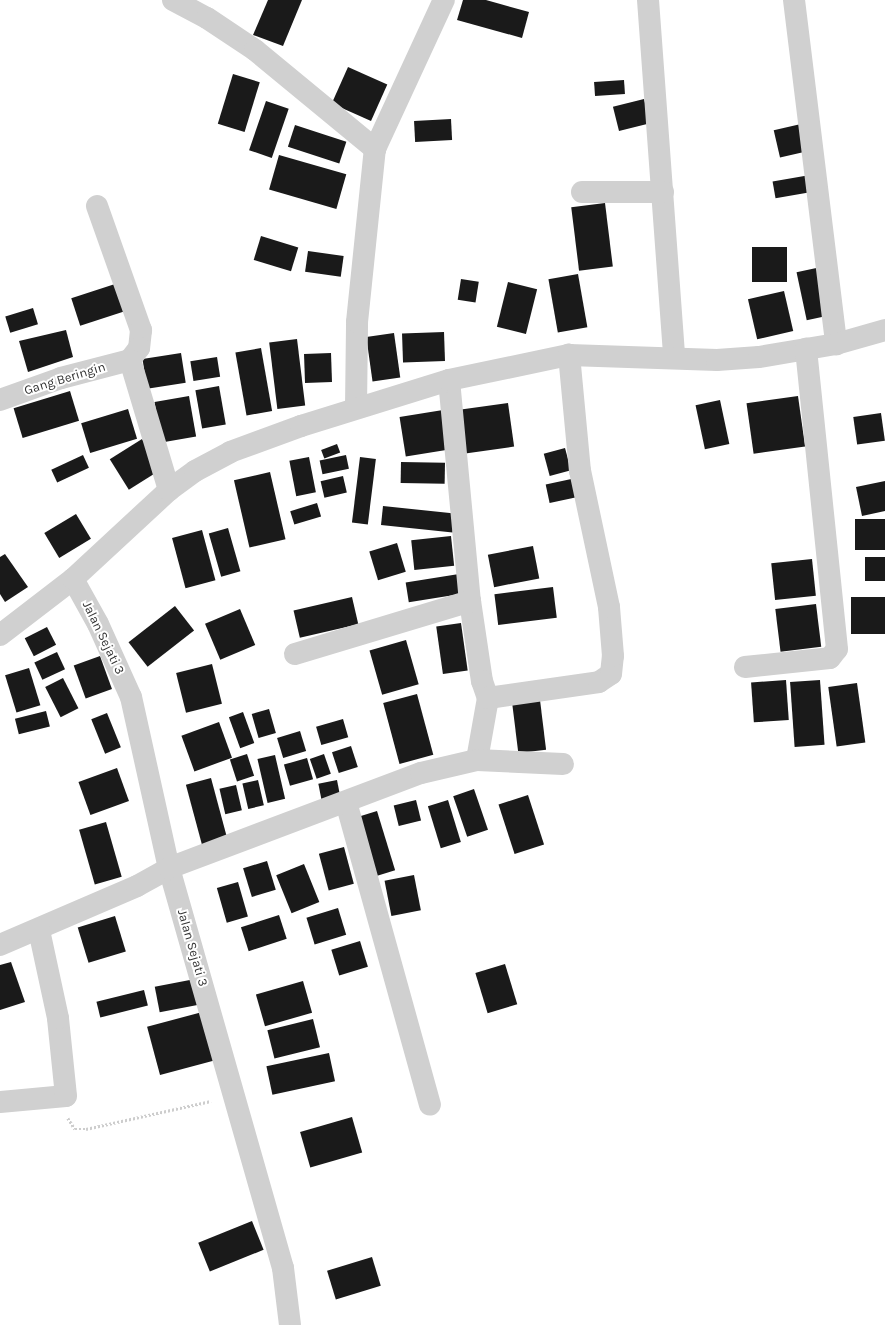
<!DOCTYPE html>
<style>
body{margin:0}
#map{position:relative;width:885px;height:1325px;overflow:hidden;background:#fff;font-family:Karla,sans-serif}
div>[style]{position:absolute}
[style*='--x']{left:calc(var(--x)*1px);top:calc(var(--y)*1px);width:calc(var(--w)*1px);rotate:calc(var(--a)*1deg)}
.building>*{inset:0;background:#1a1a1a;transform-origin:0 0}
.path>*{height:2.5px;margin-top:-1.25px;transform-origin:0;background:repeating-linear-gradient(90deg,#cdcdcd 0 2px,transparent 0 4px)}
.street>*{height:22px;margin:-11px;padding:0 11px;transform-origin:11px;border-radius:11px;background:#d0d0d0}
span{translate:-50% -50%;white-space:nowrap;text-align:center;line-height:1.15;-webkit-text-stroke:4px #fff;paint-order:stroke}
.street-label{font-size:13px;color:#333}
</style>
<div id="map">
<div class="building">
<div style="clip-path:polygon(268px 0,302px 0,283px 46px,253px 35px)"></div>
<div style="clip-path:polygon(463px 0,486px 0,529px 12px,522px 38px,457px 20px)"></div>
<div style="left:348px;top:67px;width:43px;height:40px;rotate:24deg"></div>
<div style="left:233px;top:74px;width:28px;height:52px;rotate:17deg"></div>
<div style="left:624px;top:80px;width:14px;height:30px;rotate:86deg"></div>
<div style="left:644px;top:99px;width:25px;height:32px;rotate:76deg"></div>
<div style="left:266px;top:101px;width:24px;height:52px;rotate:19deg"></div>
<div style="left:451px;top:119px;width:21px;height:37px;rotate:87deg"></div>
<div style="left:801px;top:124px;width:28px;height:28px;rotate:77deg"></div>
<div style="left:295px;top:125px;width:54px;height:23px;rotate:18deg"></div>
<div style="left:279px;top:155px;width:70px;height:36px;rotate:16deg"></div>
<div style="left:810px;top:175px;width:17px;height:38px;rotate:80deg"></div>
<div style="left:605px;top:203px;width:64px;height:34px;rotate:83deg"></div>
<div style="left:261px;top:236px;width:39px;height:25px;rotate:17deg"></div>
<div style="left:752px;top:247px;width:35px;height:35px"></div>
<div style="left:308px;top:251px;width:36px;height:21px;rotate:8deg"></div>
<div style="left:821px;top:267px;width:49px;height:25px;rotate:78deg"></div>
<div style="left:578px;top:274px;width:54px;height:30px;rotate:80deg"></div>
<div style="left:461px;top:279px;width:18px;height:21px;rotate:9deg"></div>
<div style="left:508px;top:282px;width:30px;height:46px;rotate:14deg"></div>
<div style="left:115px;top:284px;width:29px;height:46px;rotate:72deg"></div>
<div style="left:784px;top:291px;width:41px;height:37px;rotate:77deg"></div>
<div style="left:33px;top:308px;width:17px;height:29px;rotate:73deg"></div>
<div style="clip-path:polygon(66px 330px,73px 357px,28px 372px,19px 341px)"></div>
<div style="left:444px;top:332px;width:29px;height:42px;rotate:88deg"></div>
<div style="left:394px;top:333px;width:45px;height:28px;rotate:82deg"></div>
<div style="left:297px;top:339px;width:67px;height:28px;rotate:83deg"></div>
<div style="left:261px;top:348px;width:64px;height:26px;rotate:80deg"></div>
<div style="left:181px;top:353px;width:30px;height:39px;rotate:81deg"></div>
<div style="left:331px;top:353px;width:29px;height:27px;rotate:88deg"></div>
<div style="left:217px;top:357px;width:20px;height:27px;rotate:81deg"></div>
<div style="left:219px;top:386px;width:39px;height:24px;rotate:80deg"></div>
<div style="left:70px;top:391px;width:31px;height:59px;rotate:73deg"></div>
<div style="left:189px;top:396px;width:41px;height:35px;rotate:80deg"></div>
<div style="left:798px;top:396px;width:51px;height:52px;rotate:82deg"></div>
<div style="left:720px;top:400px;width:45px;height:25px;rotate:78deg"></div>
<div style="left:508px;top:403px;width:44px;height:51px;rotate:82deg"></div>
<div style="left:128px;top:409px;width:31px;height:49px;rotate:73deg"></div>
<div style="left:443px;top:410px;width:40px;height:44px;rotate:81deg"></div>
<div style="left:881px;top:413px;width:28px;height:28px;rotate:82deg"></div>
<div style="left:142px;top:439px;width:36px;height:38px;rotate:58deg"></div>
<div style="left:337px;top:444px;width:9px;height:17px;rotate:69deg"></div>
<div style="left:565px;top:448px;width:23px;height:22px;rotate:75deg"></div>
<div style="left:83px;top:455px;width:14px;height:35px;rotate:65deg"></div>
<div style="left:346px;top:455px;width:14px;height:27px;rotate:78deg"></div>
<div style="left:309px;top:457px;width:36px;height:20px;rotate:79deg"></div>
<div style="left:360px;top:457px;width:16px;height:66px;rotate:7deg"></div>
<div style="left:401px;top:462px;width:44px;height:21px;rotate:1deg"></div>
<div style="left:270px;top:472px;width:69px;height:37px;rotate:77deg"></div>
<div style="left:343px;top:476px;width:17px;height:23px;rotate:77deg"></div>
<div style="left:576px;top:478px;width:19px;height:31px;rotate:78deg"></div>
<div style="clip-path:polygon(885px 481px,885px 511px,862px 516px,856px 487px)"></div>
<div style="left:317px;top:503px;width:14px;height:28px;rotate:73deg"></div>
<div style="left:383px;top:506px;width:72px;height:19px;rotate:6deg"></div>
<div style="left:76px;top:514px;width:29px;height:37px;rotate:59deg"></div>
<div style="left:885px;top:519px;width:31px;height:30px;rotate:90deg"></div>
<div style="left:228px;top:528px;width:45px;height:20px;rotate:74deg"></div>
<div style="left:202px;top:530px;width:52px;height:31px;rotate:75deg"></div>
<div style="left:451px;top:536px;width:30px;height:40px;rotate:84deg"></div>
<div style="left:397px;top:543px;width:30px;height:29px;rotate:73deg"></div>
<div style="left:533px;top:546px;width:33px;height:46px;rotate:79deg"></div>
<div style="clip-path:polygon(5px 554px,28px 587px,5px 602px,0 594px,0 557px)"></div>
<div style="left:885px;top:557px;width:24px;height:20px;rotate:90deg"></div>
<div style="left:812px;top:559px;width:37px;height:41px;rotate:84deg"></div>
<div style="left:459px;top:574px;width:20px;height:54px;rotate:81deg"></div>
<div style="left:553px;top:587px;width:31px;height:59px;rotate:83deg"></div>
<div style="left:352px;top:597px;width:28px;height:60px;rotate:77deg"></div>
<div style="left:885px;top:597px;width:37px;height:34px;rotate:90deg"></div>
<div style="left:816px;top:604px;width:43px;height:41px;rotate:83deg"></div>
<div style="left:175px;top:606px;width:31px;height:59px;rotate:52deg"></div>
<div style="left:240px;top:609px;width:39px;height:38px;rotate:67deg"></div>
<div style="left:461px;top:623px;width:48px;height:25px;rotate:82deg"></div>
<div style="left:47px;top:627px;width:20px;height:25px;rotate:63deg"></div>
<div style="left:406px;top:640px;width:46px;height:38px;rotate:74deg"></div>
<div style="left:57px;top:652px;width:19px;height:25px;rotate:65deg"></div>
<div style="left:100px;top:656px;width:35px;height:28px;rotate:70deg"></div>
<div style="left:212px;top:664px;width:41px;height:37px;rotate:76deg"></div>
<div style="left:29px;top:668px;width:39px;height:25px;rotate:73deg"></div>
<div style="left:63px;top:678px;width:34px;height:20px;rotate:63deg"></div>
<div style="left:786px;top:680px;width:40px;height:35px;rotate:86deg"></div>
<div style="left:820px;top:680px;width:65px;height:30px;rotate:86deg"></div>
<div style="left:857px;top:683px;width:60px;height:29px;rotate:82deg"></div>
<div style="left:417px;top:694px;width:63px;height:35px;rotate:75deg"></div>
<div style="left:540px;top:700px;width:50px;height:28px;rotate:83deg"></div>
<div style="left:269px;top:709px;width:25px;height:18px;rotate:74deg"></div>
<div style="left:46px;top:711px;width:16px;height:32px;rotate:76deg"></div>
<div style="left:243px;top:712px;width:33px;height:15px;rotate:70deg"></div>
<div style="left:107px;top:713px;width:37px;height:17px;rotate:68deg"></div>
<div style="left:343px;top:719px;width:19px;height:28px;rotate:74deg"></div>
<div style="left:219px;top:722px;width:38px;height:40px;rotate:70deg"></div>
<div style="left:300px;top:731px;width:21px;height:24px;rotate:73deg"></div>
<div style="left:351px;top:746px;width:22px;height:20px;rotate:72deg"></div>
<div style="left:247px;top:754px;width:23px;height:18px;rotate:72deg"></div>
<div style="left:324px;top:754px;width:21px;height:15px;rotate:71deg"></div>
<div style="left:275px;top:755px;width:45px;height:18px;rotate:77deg"></div>
<div style="left:307px;top:758px;width:22px;height:24px;rotate:74deg"></div>
<div style="left:117px;top:768px;width:35px;height:41px;rotate:70deg"></div>
<div style="left:211px;top:778px;width:63px;height:26px;rotate:75deg"></div>
<div style="left:258px;top:780px;width:26px;height:16px;rotate:77deg"></div>
<div style="left:337px;top:780px;width:20px;height:19px;rotate:79deg"></div>
<div style="left:236px;top:785px;width:26px;height:17px;rotate:77deg"></div>
<div style="left:474px;top:789px;width:43px;height:22px;rotate:71deg"></div>
<div style="left:528px;top:795px;width:52px;height:31px;rotate:72deg"></div>
<div style="left:416px;top:800px;width:21px;height:23px;rotate:76deg"></div>
<div style="left:448px;top:800px;width:44px;height:21px;rotate:73deg"></div>
<div style="left:377px;top:811px;width:62px;height:22px;rotate:73deg"></div>
<div style="left:106px;top:822px;width:57px;height:28px;rotate:74deg"></div>
<div style="left:344px;top:847px;width:38px;height:26px;rotate:75deg"></div>
<div style="left:267px;top:861px;width:30px;height:25px;rotate:73deg"></div>
<div style="left:304px;top:864px;width:41px;height:30px;rotate:68deg"></div>
<div style="left:414px;top:875px;width:36px;height:30px;rotate:79deg"></div>
<div style="left:238px;top:882px;width:36px;height:22px;rotate:74deg"></div>
<div style="left:338px;top:908px;width:28px;height:33px;rotate:73deg"></div>
<div style="left:279px;top:915px;width:25px;height:40px;rotate:72deg"></div>
<div style="left:115px;top:916px;width:37px;height:39px;rotate:73deg"></div>
<div style="left:360px;top:941px;width:27px;height:30px;rotate:73deg"></div>
<div style="clip-path:polygon(11px 962px,25px 1002px,0 1010px,0 965px)"></div>
<div style="left:505px;top:964px;width:42px;height:31px;rotate:73deg"></div>
<div style="left:195px;top:979px;width:26px;height:41px;rotate:79deg"></div>
<div style="left:303px;top:981px;width:33px;height:49px;rotate:74deg"></div>
<div style="left:144px;top:990px;width:16px;height:49px;rotate:76deg"></div>
<div style="left:206px;top:1011px;width:50px;height:61px;rotate:75deg"></div>
<div style="left:313px;top:1019px;width:29px;height:47px;rotate:76deg"></div>
<div style="left:329px;top:1053px;width:29px;height:64px;rotate:78deg"></div>
<div style="left:352px;top:1117px;width:37px;height:54px;rotate:74deg"></div>
<div style="left:252px;top:1221px;width:31px;height:58px;rotate:68deg"></div>
<div style="left:372px;top:1257px;width:30px;height:47px;rotate:73deg"></div>
</div>
<div class="path">
<div style="--x:68;--y:1118;--w:13;--a:58"></div>
<div style="--x:75;--y:1129;--w:11;--a:0"></div>
<div style="--x:86;--y:1129;--w:128;--a:-12.6"></div>
</div>
<div class="street">
<div style="--x:173;--y:0;--w:38;--a:28"></div>
<div style="--x:207;--y:18;--w:58;--a:33.7"></div>
<div style="--x:255;--y:50;--w:156;--a:39.5"></div>
<div style="--x:648;--y:0;--w:358;--a:85.8"></div>
<div style="--x:794;--y:0;--w:347;--a:83"></div>
<div style="--x:582;--y:192;--w:81;--a:0"></div>
<div style="--x:97;--y:206;--w:132;--a:70.5"></div>
<div style="--x:141;--y:330;--w:18;--a:96"></div>
<div style="--x:139;--y:348;--w:15;--a:127"></div>
<div style="--x:130;--y:360;--w:136;--a:73.3"></div>
<div style="--x:449;--y:380;--w:222;--a:84.6"></div>
<div style="--x:470;--y:601;--w:81;--a:81.5"></div>
<div style="--x:482;--y:681;--w:18;--a:71"></div>
<div style="--x:488;--y:698;--w:63;--a:100.1"></div>
<div style="--x:0;--y:400;--w:65;--a:-19.8"></div>
<div style="--x:61;--y:378;--w:71;--a:-14.6"></div>
<div style="--x:356;--y:408;--w:86;--a:-89.3"></div>
<div style="--x:357;--y:322;--w:174;--a:-84.1"></div>
<div style="--x:375;--y:149;--w:164;--a:-65.2"></div>
<div style="--x:73;--y:579;--w:51;--a:60.9"></div>
<div style="--x:98;--y:624;--w:80;--a:65.7"></div>
<div style="--x:131;--y:697;--w:175;--a:77.5"></div>
<div style="--x:169;--y:868;--w:416;--a:74.1"></div>
<div style="--x:283;--y:1268;--w:57;--a:83"></div>
<div style="--x:0;--y:635;--w:92;--a:-37.5"></div>
<div style="--x:73;--y:579;--w:131;--a:-42.8"></div>
<div style="--x:169;--y:490;--w:32;--a:-36"></div>
<div style="--x:195;--y:471;--w:40;--a:-28"></div>
<div style="--x:230;--y:452;--w:76;--a:-20.1"></div>
<div style="--x:301;--y:426;--w:155;--a:-17.3"></div>
<div style="--x:449;--y:380;--w:123;--a:-11.8"></div>
<div style="--x:569;--y:355;--w:148;--a:1.9"></div>
<div style="--x:717;--y:360;--w:42;--a:-4.1"></div>
<div style="--x:759;--y:357;--w:78;--a:-9.6"></div>
<div style="--x:836;--y:344;--w:51;--a:-15.9"></div>
<div style="--x:295;--y:654;--w:183;--a:-16.8"></div>
<div style="--x:745;--y:667;--w:85;--a:-6"></div>
<div style="--x:830;--y:658;--w:11;--a:-52"></div>
<div style="--x:837;--y:649;--w:302;--a:-95.9"></div>
<div style="--x:488;--y:698;--w:112;--a:-8.2"></div>
<div style="--x:599;--y:682;--w:14;--a:-34"></div>
<div style="--x:611;--y:674;--w:18;--a:-84"></div>
<div style="--x:613;--y:656;--w:49;--a:-94.7"></div>
<div style="--x:609;--y:607;--w:139;--a:-102"></div>
<div style="--x:580;--y:471;--w:117;--a:-95.4"></div>
<div style="--x:346;--y:802;--w:314;--a:74.5"></div>
<div style="--x:0;--y:945;--w:149;--a:-23.3"></div>
<div style="--x:137;--y:886;--w:37;--a:-29"></div>
<div style="--x:169;--y:868;--w:269;--a:-20.7"></div>
<div style="--x:421;--y:773;--w:57;--a:-13.1"></div>
<div style="--x:477;--y:760;--w:86;--a:2.7"></div>
<div style="--x:0;--y:1102;--w:66;--a:-5.2"></div>
<div style="--x:66;--y:1096;--w:78;--a:-95.9"></div>
<div style="--x:58;--y:1018;--w:90;--a:-102.2"></div>
</div>
<div class="street-label">
<span style="left:65px;top:379px;rotate:-17deg">Gang Beringin</span>
<span style="left:103px;top:638px;rotate:64deg">Jalan Sejati 3</span>
<span style="left:192px;top:948px;rotate:74deg">Jalan Sejati 3</span>
</div>
</div>
